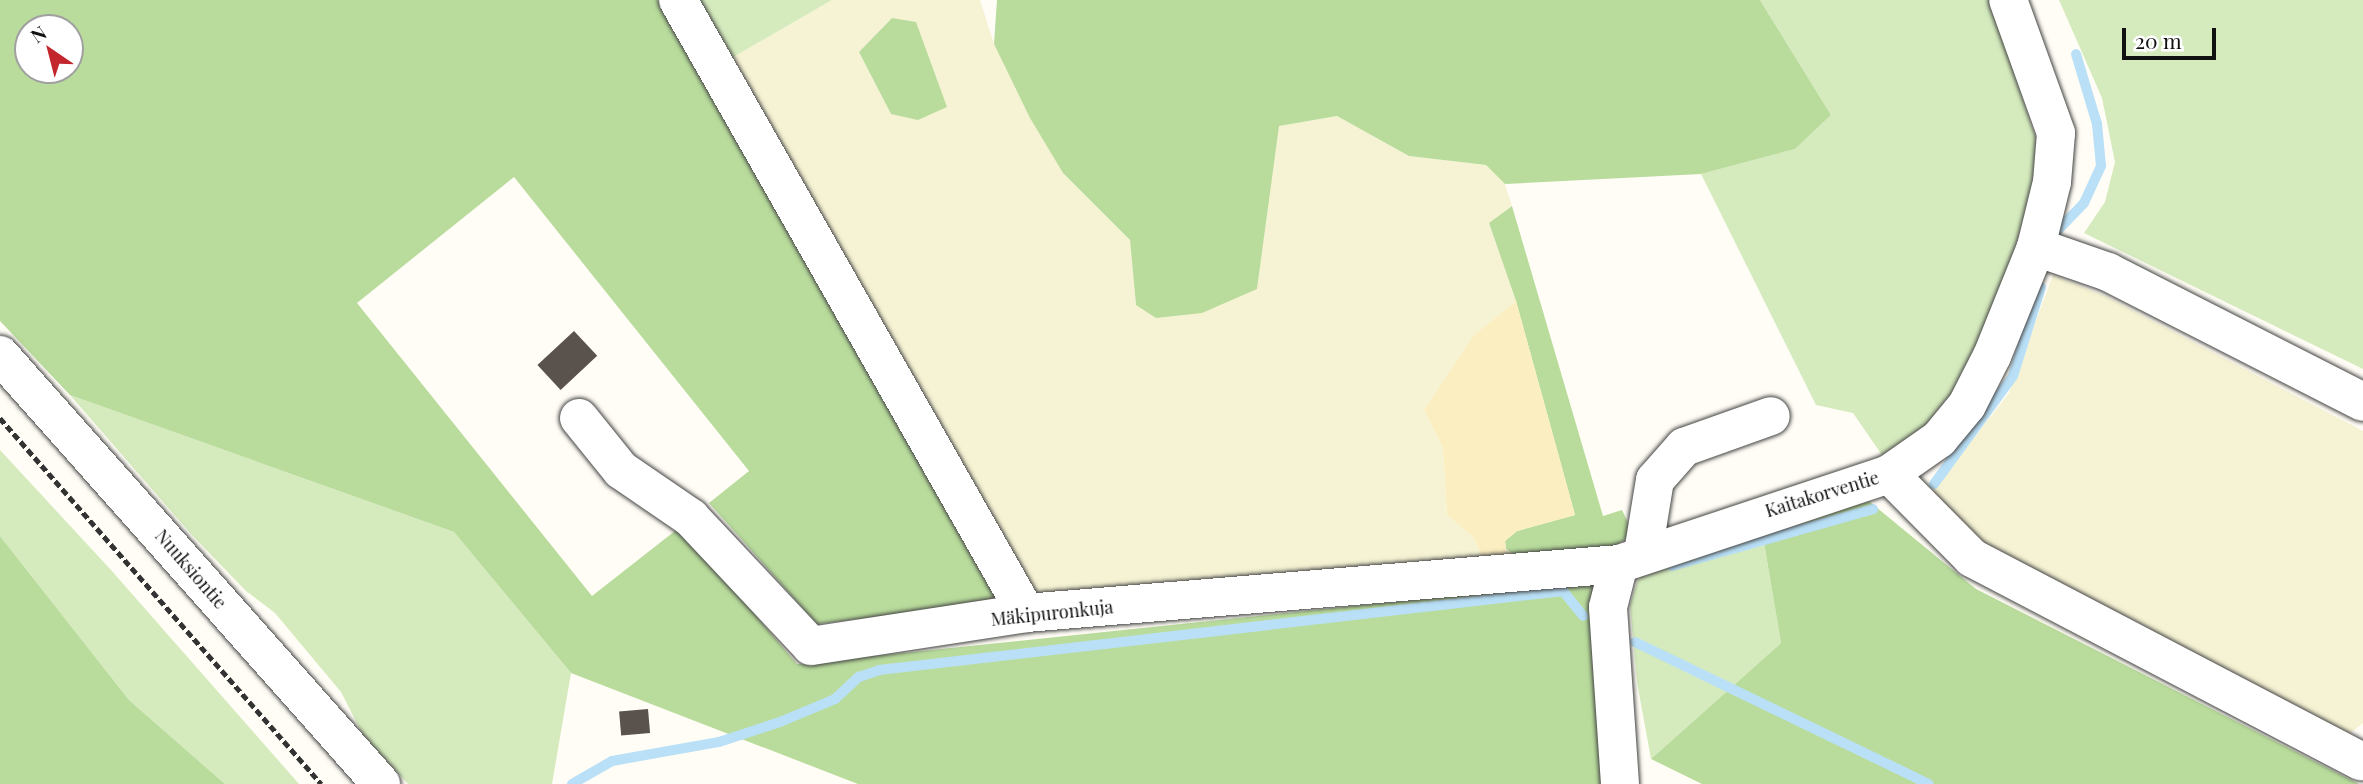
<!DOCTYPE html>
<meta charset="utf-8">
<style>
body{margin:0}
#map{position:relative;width:2363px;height:784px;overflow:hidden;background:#fffdf5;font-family:"Playfair Display",serif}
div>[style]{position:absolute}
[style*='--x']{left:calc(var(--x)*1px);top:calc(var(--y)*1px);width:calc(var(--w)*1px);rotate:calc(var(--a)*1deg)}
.farmland>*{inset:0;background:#f6f3d4}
.green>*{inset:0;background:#d5ebbd}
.forest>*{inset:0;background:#b9dc9c}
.sand>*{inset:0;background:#fbeec1}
.stream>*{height:10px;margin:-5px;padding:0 5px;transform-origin:5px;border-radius:5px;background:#b9e0f7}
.building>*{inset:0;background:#5a524d;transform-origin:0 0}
.path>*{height:4.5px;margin-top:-2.25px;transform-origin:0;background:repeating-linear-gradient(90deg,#333 0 7px,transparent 0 10.5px)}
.roads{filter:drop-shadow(0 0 2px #444) drop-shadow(0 0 2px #444)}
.minor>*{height:38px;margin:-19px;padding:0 19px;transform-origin:19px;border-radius:19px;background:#fff}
span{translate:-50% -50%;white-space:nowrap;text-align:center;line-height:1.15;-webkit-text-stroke:7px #fff;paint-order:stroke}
.street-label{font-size:18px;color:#111}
.north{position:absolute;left:14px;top:14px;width:70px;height:70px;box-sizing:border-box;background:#fff;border:2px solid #a0a0a0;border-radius:50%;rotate:325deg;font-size:19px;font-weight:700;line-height:28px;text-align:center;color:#111}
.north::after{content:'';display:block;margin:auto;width:24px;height:32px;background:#c4262e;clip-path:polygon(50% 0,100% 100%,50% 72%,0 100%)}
.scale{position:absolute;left:2122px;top:28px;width:94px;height:32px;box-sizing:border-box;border:4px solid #111;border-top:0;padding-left:9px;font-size:21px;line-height:24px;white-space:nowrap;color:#111;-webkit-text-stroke:5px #fff;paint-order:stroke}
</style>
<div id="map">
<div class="farmland">
<div style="clip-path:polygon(evenodd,832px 0,980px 0,994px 44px,1063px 173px,1130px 240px,1136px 305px,1257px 289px,1278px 126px,1337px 116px,1409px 156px,1486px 165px,1505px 184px,1512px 206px,1489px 223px,1516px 301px,1473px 336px,1424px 410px,1443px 448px,1447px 515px,1474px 538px,1486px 567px,1039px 602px,730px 59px,832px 0,892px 18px,891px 114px,859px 52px,892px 18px)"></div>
<div style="clip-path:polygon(2053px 275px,2105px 296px,2363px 431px,2363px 723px,2348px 735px,1985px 550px,1932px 492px,2009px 393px)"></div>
</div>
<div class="green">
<div style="clip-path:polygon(695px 0,832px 0,730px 59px)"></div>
<div style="clip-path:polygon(1760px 0,1990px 0,2036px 139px,2038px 176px,1987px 335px,1960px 391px,1914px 443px,1882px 455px,1853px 413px,1816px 405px,1701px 174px,1795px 149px,1831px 115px)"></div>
<div style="clip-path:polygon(2059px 0,2363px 0,2363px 369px,2084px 233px,2105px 202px,2115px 162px,2102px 98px)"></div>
<div style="clip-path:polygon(70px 395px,454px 532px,571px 673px,552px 784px,408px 784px,363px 735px,341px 692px,275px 613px,246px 591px,191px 534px)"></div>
<div style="clip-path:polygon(0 450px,111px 570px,299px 784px,225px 784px,129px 700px,0 536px)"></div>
<div style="clip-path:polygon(1762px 531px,1781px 643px,1651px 759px,1637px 682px,1630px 605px,1637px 582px,1650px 564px)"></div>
</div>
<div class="forest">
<div style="clip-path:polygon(evenodd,0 0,658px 0,999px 602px,817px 624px,709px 503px,749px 471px,514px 177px,357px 303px,592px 596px,680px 527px,797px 664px,1593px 581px,1604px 784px,858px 784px,571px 673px,454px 532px,70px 395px,0 321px,0 0,28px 28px,70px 28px,70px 70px,28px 70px,28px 28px)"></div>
<div style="clip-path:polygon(997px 0,1760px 0,1831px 115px,1795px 149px,1701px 174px,1505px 184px,1486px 165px,1409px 156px,1337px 116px,1279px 126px,1257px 289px,1202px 313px,1156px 318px,1136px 305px,1130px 240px,1063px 173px,1030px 118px,994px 44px)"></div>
<div style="clip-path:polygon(892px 18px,916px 22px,947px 107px,918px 120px,891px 114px,859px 52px)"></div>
<div style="clip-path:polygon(1512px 206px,1603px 516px,1622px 510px,1630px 527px,1626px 538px,1612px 549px,1526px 563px,1506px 549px,1505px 541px,1517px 531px,1575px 515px,1516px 301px,1489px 223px)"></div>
<div style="clip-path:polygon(1865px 498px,1976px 589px,2359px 784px,1702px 784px,1651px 759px,1781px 643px,1762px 531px)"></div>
<div style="clip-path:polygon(0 536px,129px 700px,225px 784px,0 784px)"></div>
</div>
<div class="sand">
<div style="clip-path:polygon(1516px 301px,1575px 515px,1517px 531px,1505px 541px,1506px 550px,1526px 563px,1486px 567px,1474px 538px,1447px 515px,1443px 448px,1424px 410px,1473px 336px)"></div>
</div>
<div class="stream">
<div style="--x:2058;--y:230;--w:37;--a:-46"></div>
<div style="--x:2084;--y:203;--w:41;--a:-65.3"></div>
<div style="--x:2101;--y:166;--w:42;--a:-95.4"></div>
<div style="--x:2097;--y:124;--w:73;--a:-106.7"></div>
<div style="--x:1934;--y:484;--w:134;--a:-53.8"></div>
<div style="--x:2013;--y:376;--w:93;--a:-72.5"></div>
<div style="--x:1672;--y:566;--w:209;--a:-15.8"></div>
<div style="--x:1635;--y:642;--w:326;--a:25.8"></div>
<div style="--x:572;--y:784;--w:46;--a:-29.9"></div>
<div style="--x:612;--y:761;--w:109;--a:-10.1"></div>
<div style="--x:719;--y:742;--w:64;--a:-18.2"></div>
<div style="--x:780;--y:722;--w:60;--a:-22.7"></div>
<div style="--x:835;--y:699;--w:33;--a:-43"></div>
<div style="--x:859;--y:677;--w:21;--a:-19"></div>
<div style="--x:879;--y:670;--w:689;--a:-6.59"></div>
<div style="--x:1563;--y:591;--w:32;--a:51"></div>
</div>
<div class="building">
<div style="left:574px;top:331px;width:34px;height:50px;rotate:47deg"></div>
<div style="left:648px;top:709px;width:24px;height:29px;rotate:85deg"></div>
</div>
<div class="path">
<div style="--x:0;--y:418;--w:487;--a:48.7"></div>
</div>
<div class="roads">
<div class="minor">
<div style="--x:678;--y:0;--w:705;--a:60.42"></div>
<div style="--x:2036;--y:247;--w:76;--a:19.1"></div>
<div style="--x:2108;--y:272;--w:286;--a:27"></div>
<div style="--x:0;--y:355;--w:574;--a:48.39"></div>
<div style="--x:579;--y:418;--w:67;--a:51.1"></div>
<div style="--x:621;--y:470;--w:85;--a:34.4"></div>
<div style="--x:691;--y:518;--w:175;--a:46.8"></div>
<div style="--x:811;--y:646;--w:218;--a:-8.7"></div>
<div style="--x:1026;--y:613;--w:595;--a:-4.72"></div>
<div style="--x:1889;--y:474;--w:118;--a:45.3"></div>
<div style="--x:1972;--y:558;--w:439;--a:27.6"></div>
<div style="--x:1643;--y:553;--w:74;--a:-80.7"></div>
<div style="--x:1655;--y:480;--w:44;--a:-48.7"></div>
<div style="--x:1684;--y:447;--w:92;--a:-19.6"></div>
<div style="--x:1620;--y:784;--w:177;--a:-93.9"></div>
<div style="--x:1608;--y:607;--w:44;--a:-75.7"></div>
<div style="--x:1619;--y:564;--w:285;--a:-18.4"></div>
<div style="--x:1889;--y:474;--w:61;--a:-35"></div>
<div style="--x:1939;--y:439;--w:44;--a:-50.5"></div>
<div style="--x:1967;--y:405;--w:55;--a:-63"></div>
<div style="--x:1992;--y:356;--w:118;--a:-68"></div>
<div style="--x:2036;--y:247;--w:67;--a:-76.2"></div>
<div style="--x:2052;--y:182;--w:49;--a:-85.3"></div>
<div style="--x:2056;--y:133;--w:141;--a:-109.8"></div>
</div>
</div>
<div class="street-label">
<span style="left:1822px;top:494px;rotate:-17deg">Kaitakorventie</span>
<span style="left:191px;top:569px;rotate:49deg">Nuuksiontie</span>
<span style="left:1052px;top:613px;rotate:-6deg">Mäkipuronkuja</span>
</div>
<div class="north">N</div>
<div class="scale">20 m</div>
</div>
